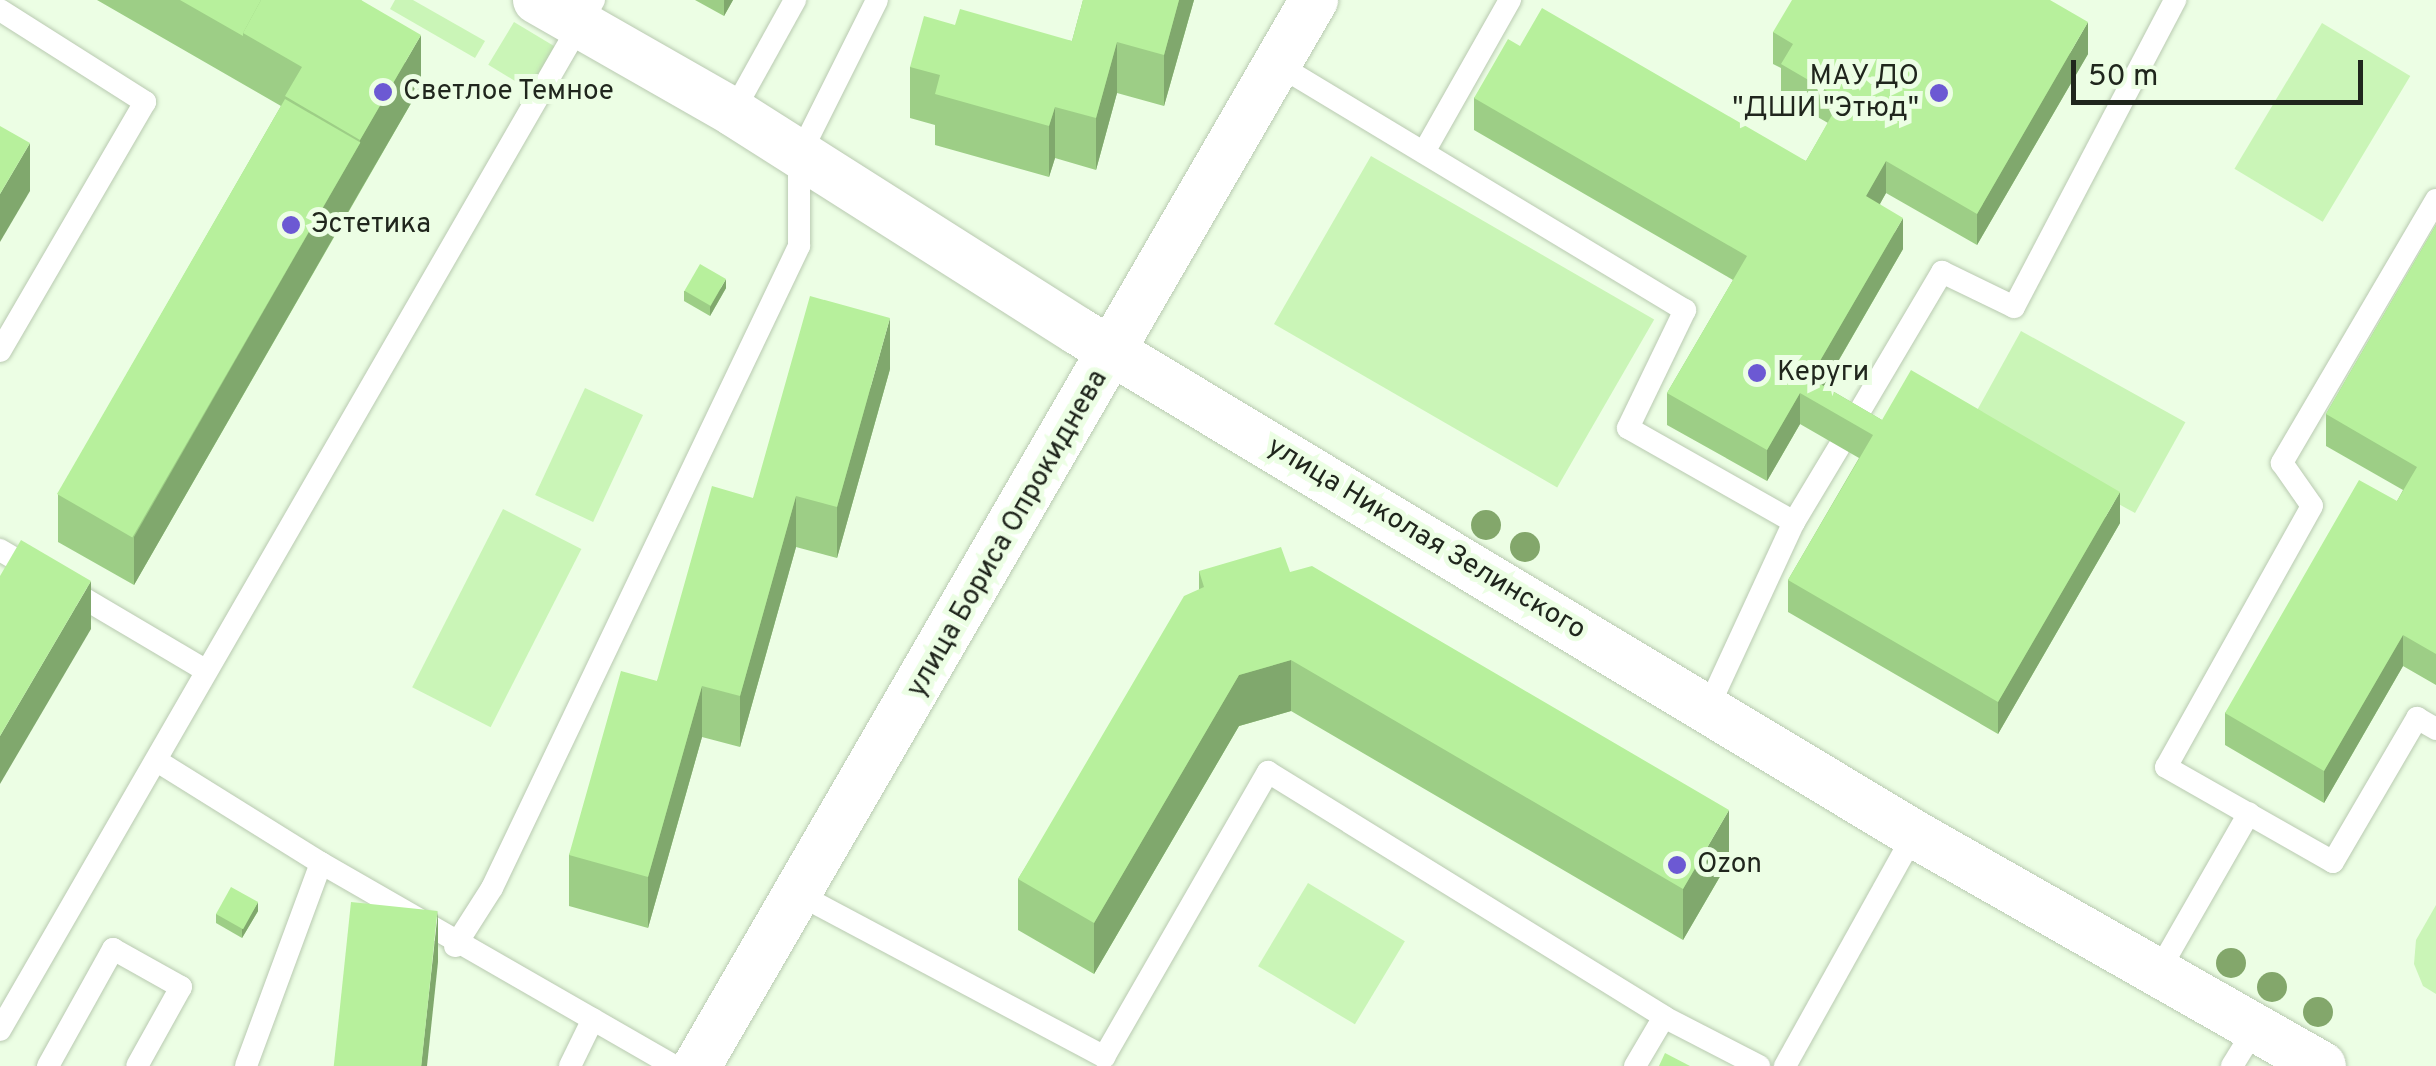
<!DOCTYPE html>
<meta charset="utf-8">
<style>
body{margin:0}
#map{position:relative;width:2436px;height:1066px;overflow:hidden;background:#ecfee4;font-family:Overpass,sans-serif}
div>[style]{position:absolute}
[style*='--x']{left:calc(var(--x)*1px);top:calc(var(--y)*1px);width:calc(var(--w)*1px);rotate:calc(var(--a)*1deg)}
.green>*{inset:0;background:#caf5b7;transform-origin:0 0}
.roads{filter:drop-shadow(0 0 2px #b9cab1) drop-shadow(0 0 2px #b9cab1)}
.service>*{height:22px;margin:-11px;padding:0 11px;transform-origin:11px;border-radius:11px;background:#fff}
.minor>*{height:48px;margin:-24px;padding:0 24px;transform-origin:24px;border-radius:24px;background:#fff}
.trees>*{width:30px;height:30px;margin:-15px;border-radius:50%;background:#83a76b}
.wall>*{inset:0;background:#9dce86}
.shaded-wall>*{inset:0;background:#80a86d}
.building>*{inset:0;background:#b7f09c;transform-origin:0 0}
.dots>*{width:28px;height:28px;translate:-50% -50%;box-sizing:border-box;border:5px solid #ecfee4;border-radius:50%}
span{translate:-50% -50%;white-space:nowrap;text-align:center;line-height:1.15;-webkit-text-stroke:10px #ecfee4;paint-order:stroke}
.poi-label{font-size:28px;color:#20261d}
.right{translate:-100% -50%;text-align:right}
.left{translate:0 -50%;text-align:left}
.street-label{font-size:28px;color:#20261d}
.scale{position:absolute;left:2071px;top:60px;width:292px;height:45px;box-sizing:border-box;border:5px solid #20261d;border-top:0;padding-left:12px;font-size:30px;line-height:35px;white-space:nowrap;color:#20261d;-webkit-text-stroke:8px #ecfee4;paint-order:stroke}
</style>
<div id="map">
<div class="green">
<div style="clip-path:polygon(395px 0,413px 0,485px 41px,475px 58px,390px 9px)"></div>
<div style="left:514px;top:22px;width:50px;height:50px;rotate:31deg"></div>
<div style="left:2322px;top:23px;width:103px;height:170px;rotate:31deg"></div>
<div style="left:1371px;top:156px;width:327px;height:194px;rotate:30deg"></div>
<div style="left:2021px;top:331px;width:188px;height:104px;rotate:29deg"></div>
<div style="left:585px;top:388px;width:64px;height:118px;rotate:25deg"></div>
<div style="left:503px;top:509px;width:88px;height:200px;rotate:27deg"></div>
<div style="left:1308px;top:883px;width:113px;height:97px;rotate:31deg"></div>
<div style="clip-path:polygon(2436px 905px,2436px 994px,2423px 986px,2414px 964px,2416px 940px)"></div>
</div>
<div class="roads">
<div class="service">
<div style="--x:0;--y:10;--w:172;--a:32.4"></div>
<div style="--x:145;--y:102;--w:288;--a:120.2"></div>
<div style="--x:1275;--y:63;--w:479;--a:31.1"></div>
<div style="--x:1685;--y:310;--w:131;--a:115.8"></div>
<div style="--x:1628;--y:428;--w:191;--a:29.5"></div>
<div style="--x:1794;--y:522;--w:87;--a:-59"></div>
<div style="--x:733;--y:112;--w:128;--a:-61"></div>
<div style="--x:1424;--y:152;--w:175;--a:-60.5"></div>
<div style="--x:2436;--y:200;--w:305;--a:120.4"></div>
<div style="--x:2282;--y:463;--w:52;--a:55.1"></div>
<div style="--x:2312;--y:506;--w:299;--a:119.2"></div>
<div style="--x:2166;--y:767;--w:192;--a:29.6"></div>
<div style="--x:2333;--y:862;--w:167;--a:-59.7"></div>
<div style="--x:2417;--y:718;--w:22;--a:30"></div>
<div style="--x:1848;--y:431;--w:185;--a:-59.4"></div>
<div style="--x:1942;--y:272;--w:80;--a:25.9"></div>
<div style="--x:2014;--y:307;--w:347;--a:-62.3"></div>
<div style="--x:0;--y:550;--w:42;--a:30.3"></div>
<div style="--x:68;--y:589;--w:159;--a:30.6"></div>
<div style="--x:1707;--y:710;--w:207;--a:-65.2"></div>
<div style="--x:157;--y:761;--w:193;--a:31.9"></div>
<div style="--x:321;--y:863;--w:216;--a:110.3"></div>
<div style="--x:321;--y:863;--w:407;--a:29.9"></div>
<div style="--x:798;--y:894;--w:347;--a:28"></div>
<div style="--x:1104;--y:1057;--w:329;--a:-60.1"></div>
<div style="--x:1268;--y:772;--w:466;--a:31.7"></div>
<div style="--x:455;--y:946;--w:69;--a:-57.5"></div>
<div style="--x:492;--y:888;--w:712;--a:-64.44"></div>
<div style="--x:799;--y:246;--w:90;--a:-90"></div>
<div style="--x:799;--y:156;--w:174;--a:-63.4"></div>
<div style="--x:2158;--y:972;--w:183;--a:-60.2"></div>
<div style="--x:0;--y:1030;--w:1189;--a:-60.03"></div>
<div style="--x:48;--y:1066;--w:134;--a:-60.9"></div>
<div style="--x:113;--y:949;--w:78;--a:29.2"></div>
<div style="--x:181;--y:987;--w:90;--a:119.1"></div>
<div style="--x:570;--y:1066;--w:52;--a:-63.9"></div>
<div style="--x:1635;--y:1066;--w:57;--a:-59.4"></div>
<div style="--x:1664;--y:1017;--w:107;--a:27.3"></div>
<div style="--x:1785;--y:1066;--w:265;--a:-60.9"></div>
<div style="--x:2232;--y:1066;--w:46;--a:-58.4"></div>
</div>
<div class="minor">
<div style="--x:537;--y:0;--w:226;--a:29.7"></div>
<div style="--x:733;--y:112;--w:409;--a:32.4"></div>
<div style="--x:1078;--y:331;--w:976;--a:31.03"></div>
<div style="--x:1914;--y:834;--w:469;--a:29.6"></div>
<div style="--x:697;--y:1066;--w:1232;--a:-59.94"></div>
</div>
</div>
<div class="trees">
<div style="left:1486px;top:525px"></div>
<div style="left:1525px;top:547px"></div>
<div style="left:2231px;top:963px"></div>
<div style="left:2272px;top:987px"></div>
<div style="left:2318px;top:1012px"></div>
</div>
<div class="wall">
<div style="clip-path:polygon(97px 0,361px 0,421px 86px,134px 585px,58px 542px,58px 494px,281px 106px)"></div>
<div style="clip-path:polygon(695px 0,733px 0,724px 16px)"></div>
<div style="clip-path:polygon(1083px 0,1194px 0,1164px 106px,1117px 93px,1096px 170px,1055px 158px,1049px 177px,935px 145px,935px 125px,910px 118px,910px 67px,955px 25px,1072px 41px)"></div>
<div style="clip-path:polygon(1773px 32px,2088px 54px,1977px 245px,1886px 193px,1880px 204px,1903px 249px,1824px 386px,1882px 420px,2120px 523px,1998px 734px,1788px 612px,1788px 580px,1859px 458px,1800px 424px,1767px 481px,1667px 425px,1667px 393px,1733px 280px,1474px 130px,1474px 98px,1520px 46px,1806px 161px,1828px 123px,1781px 96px,1781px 68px,1773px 64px)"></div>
<div style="clip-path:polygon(2436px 225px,2436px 685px,2403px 666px,2324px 803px,2225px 745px,2225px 713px,2397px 501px,2403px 490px,2326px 446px,2326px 414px)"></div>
<div style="clip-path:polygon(726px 288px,710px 316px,684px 301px,684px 291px)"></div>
<div style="clip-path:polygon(890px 369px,837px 558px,796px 547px,740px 747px,702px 737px,648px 928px,569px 906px,569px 855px,657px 681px,753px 498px)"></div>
<div style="clip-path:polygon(1199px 571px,1290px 572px,1729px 861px,1683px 940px,1291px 711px,1239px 726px,1094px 974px,1018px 930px,1018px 879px,1199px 590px)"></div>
<div style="clip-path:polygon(258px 911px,242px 938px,216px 923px,216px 914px)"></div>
</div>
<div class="shaded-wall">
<div style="clip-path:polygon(724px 0,733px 0,724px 16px)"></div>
<div style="clip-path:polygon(1179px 0,1194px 0,1164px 106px,1164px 55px)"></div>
<div style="clip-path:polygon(2088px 22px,2088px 54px,1977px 245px,1977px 214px)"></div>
<div style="clip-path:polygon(421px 35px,421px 86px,360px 191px,360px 140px)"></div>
<div style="clip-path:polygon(1117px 42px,1117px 93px,1096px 170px,1096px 118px)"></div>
<div style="clip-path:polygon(1055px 107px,1055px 158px,1049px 177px,1049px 126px)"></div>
<div style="clip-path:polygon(30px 143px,30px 191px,0 242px,0 194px)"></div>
<div style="clip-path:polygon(360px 143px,360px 191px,134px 585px,134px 537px)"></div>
<div style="clip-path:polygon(1886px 161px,1886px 193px,1866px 228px,1866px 196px)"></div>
<div style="clip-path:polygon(1903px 218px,1903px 249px,1815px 401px,1810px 378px)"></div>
<div style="clip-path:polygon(726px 279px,726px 288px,710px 316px,710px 307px)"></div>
<div style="clip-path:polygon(890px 318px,890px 369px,837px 558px,837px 507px)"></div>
<div style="clip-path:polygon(1800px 393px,1800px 424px,1767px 481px,1767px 450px)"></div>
<div style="clip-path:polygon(2120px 492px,2120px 523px,1998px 734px,1998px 702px)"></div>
<div style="clip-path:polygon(796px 496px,796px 547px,740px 747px,740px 696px)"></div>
<div style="clip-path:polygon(91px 581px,91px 629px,0 784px,0 736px)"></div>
<div style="clip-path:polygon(2403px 635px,2403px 666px,2324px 803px,2324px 771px)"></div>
<div style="clip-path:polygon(1291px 660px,1291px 711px,1239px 726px,1094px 974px,1094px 923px,1239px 675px)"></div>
<div style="clip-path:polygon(702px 686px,702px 737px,648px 928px,648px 877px)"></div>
<div style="clip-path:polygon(1729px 810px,1729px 861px,1683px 940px,1683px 889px)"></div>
<div style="clip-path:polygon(258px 902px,258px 911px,242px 938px,242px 929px)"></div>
<div style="clip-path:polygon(438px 911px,438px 962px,427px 1066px,421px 1066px)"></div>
</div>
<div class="building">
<div style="clip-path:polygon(180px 0,261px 0,243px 33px,243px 36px)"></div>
<div style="clip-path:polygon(261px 0,361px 0,421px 35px,360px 140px,285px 96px,302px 67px,243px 33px)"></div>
<div style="clip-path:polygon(1083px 0,1179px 0,1164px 55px,1117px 42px,1096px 118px,1055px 107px,1049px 126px,935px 94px,940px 75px,910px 67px,924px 16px,955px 25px,960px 9px,1072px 41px)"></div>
<div style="clip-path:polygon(1792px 0,2050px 0,2088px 22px,1977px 214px,1886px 161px,1866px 196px,1903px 218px,1810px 378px,1882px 420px,1911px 370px,2120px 492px,1998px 702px,1788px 580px,1873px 435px,1800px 393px,1767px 450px,1667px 393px,1747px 256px,1474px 98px,1508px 39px,1520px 46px,1542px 8px,1806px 161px,1841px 99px,1781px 64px,1793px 44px,1773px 32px)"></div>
<div style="left:285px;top:99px;width:87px;height:456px;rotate:30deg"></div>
<div style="clip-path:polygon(0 126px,30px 143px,0 194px)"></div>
<div style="clip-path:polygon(2436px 225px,2436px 654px,2403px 635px,2324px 771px,2225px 713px,2359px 480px,2397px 501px,2417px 467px,2326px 414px)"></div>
<div style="left:700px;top:264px;width:30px;height:31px;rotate:30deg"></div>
<div style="clip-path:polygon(810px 296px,890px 318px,837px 507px,796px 496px,740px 696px,702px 686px,648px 877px,569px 855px,621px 671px,657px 681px,712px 486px,753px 498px)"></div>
<div style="clip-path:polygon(21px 540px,91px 581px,0 736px,0 576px)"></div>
<div style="clip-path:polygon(1281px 547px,1290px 572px,1312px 566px,1729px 810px,1683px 889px,1291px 660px,1239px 675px,1094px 923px,1018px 879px,1184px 596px,1204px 587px,1199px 571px)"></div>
<div style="left:231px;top:887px;width:31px;height:31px;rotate:29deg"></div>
<div style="left:351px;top:902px;width:87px;height:165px;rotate:6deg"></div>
<div style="clip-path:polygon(1665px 1053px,1690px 1066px,1659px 1066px)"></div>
</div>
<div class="dots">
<div style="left:383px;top:92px;background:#6c59d3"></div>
<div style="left:1939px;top:93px;background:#6c59d3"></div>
<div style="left:291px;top:225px;background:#6c59d3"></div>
<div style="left:1757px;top:373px;background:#6c59d3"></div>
<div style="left:1677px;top:865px;background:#6c59d3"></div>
</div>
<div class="poi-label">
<span class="right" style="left:1919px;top:93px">МАУ ДО<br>"ДШИ "Этюд"</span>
<span class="left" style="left:403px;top:92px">Светлое Темное</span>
<span class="left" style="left:311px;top:225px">Эстетика</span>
<span class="left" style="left:1777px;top:373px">Керуги</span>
<span class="left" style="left:1697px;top:865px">Ozon</span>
</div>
<div class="street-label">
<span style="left:1008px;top:534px;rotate:-60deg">улица Бориса Опрокиднева</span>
<span style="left:1426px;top:539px;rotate:31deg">улица Николая Зелинского</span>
</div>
<div class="scale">50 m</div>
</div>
